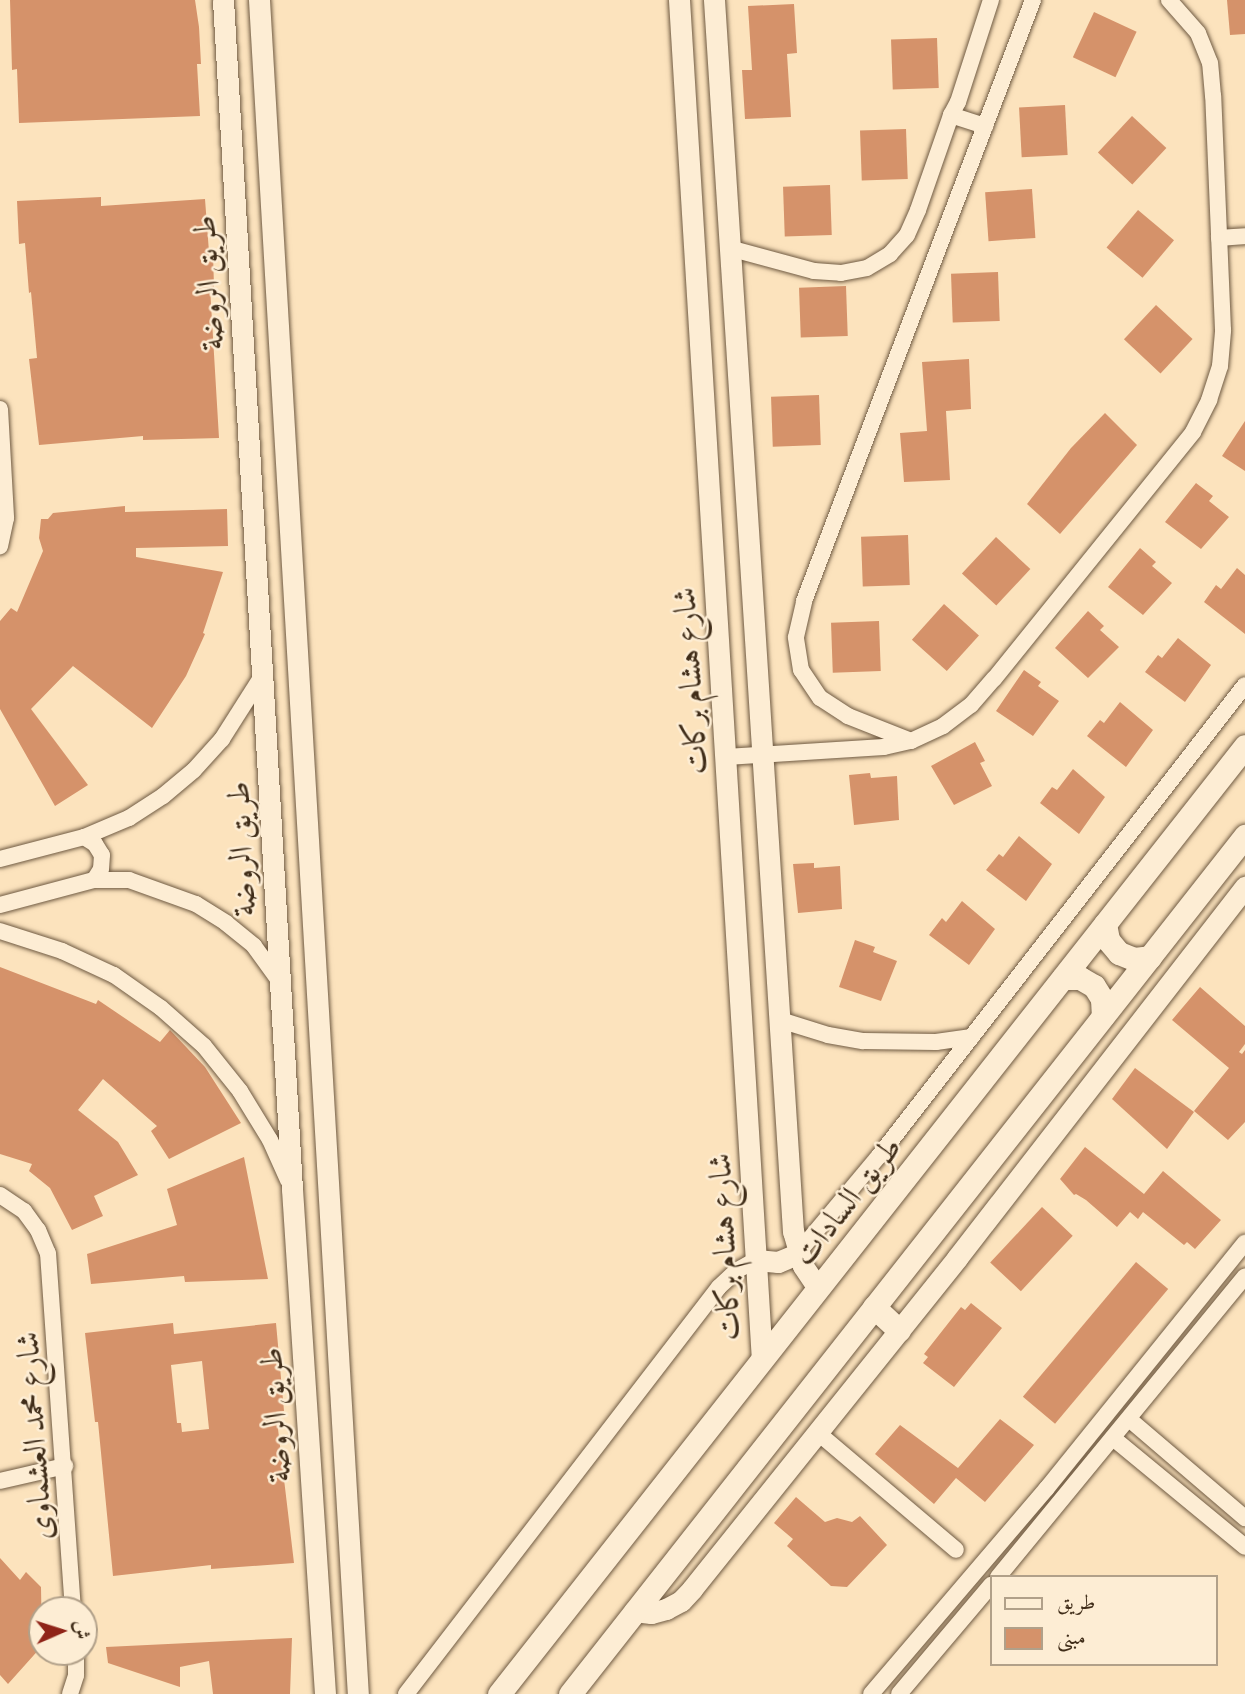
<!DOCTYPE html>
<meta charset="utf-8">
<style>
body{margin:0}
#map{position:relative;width:1245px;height:1694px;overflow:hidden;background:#fce3bd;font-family:"EB Garamond",Amiri,serif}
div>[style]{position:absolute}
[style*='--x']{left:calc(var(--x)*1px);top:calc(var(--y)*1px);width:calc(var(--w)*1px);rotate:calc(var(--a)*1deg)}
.building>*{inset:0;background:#d5926a;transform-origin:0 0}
.roads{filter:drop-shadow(0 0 2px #6f5a42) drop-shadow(0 0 2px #6f5a42)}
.minor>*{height:16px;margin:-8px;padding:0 8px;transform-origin:8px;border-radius:8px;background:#fdedd4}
.tertiary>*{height:21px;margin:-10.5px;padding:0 10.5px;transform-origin:10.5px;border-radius:10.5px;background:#fdedd4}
.secondary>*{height:23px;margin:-11.5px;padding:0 11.5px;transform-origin:11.5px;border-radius:11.5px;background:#fdedd4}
span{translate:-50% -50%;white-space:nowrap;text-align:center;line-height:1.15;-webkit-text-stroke:5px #fdedd4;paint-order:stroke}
.street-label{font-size:32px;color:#402d19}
.legend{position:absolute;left:990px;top:1575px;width:228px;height:91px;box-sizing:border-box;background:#fdedd4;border:2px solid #b1a089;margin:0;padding:9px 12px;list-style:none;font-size:21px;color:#402d19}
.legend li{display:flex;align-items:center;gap:14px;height:35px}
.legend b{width:35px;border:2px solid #b1a089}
.north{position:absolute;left:28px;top:1596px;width:70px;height:70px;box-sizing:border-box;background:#fdedd4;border:2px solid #b1a089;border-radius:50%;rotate:87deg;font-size:19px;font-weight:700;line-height:28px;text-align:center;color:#402d19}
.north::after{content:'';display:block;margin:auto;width:24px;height:32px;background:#8f2418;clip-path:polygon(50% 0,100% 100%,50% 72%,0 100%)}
</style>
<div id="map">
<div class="building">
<div style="clip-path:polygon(10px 0,195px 0,199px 27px,201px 64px,197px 64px,200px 116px,19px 123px,17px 69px,12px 70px)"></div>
<div style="clip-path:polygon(1227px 0,1245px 0,1245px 34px,1230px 35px)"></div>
<div style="clip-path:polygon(794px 4px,797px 53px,787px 54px,791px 117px,745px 119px,742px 70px,752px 70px,748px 6px)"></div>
<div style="left:1094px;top:12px;width:47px;height:50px;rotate:25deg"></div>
<div style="left:937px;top:38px;width:50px;height:46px;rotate:88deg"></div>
<div style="left:1065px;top:105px;width:50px;height:46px;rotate:87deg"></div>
<div style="left:1132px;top:116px;width:47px;height:50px;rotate:43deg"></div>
<div style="left:906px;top:129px;width:50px;height:46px;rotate:88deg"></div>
<div style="left:830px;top:185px;width:50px;height:47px;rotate:88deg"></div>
<div style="left:1032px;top:189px;width:49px;height:47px;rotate:86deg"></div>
<div style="clip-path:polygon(101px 197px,101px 206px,205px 199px,209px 252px,213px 252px,214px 287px,210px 287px,219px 438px,143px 440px,143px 436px,39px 445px,29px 359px,37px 358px,31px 292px,29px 293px,25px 243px,19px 244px,17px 201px)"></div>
<div style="left:1138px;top:210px;width:47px;height:49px;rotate:40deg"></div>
<div style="left:998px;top:272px;width:49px;height:47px;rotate:88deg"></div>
<div style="left:846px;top:286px;width:50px;height:47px;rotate:88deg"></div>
<div style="left:1156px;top:305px;width:50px;height:47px;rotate:43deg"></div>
<div style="clip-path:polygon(969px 359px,971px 409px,946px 411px,950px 480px,904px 482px,900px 433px,927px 431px,922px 362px)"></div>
<div style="left:819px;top:395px;width:50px;height:48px;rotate:88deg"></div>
<div style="clip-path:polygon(1105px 413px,1137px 445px,1060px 534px,1027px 504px,1071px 448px)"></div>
<div style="clip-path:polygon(1245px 421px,1245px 471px,1222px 456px)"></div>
<div style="clip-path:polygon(1196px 483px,1213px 496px,1209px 501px,1229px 517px,1201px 549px,1165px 522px)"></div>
<div style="clip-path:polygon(125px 506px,125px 512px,227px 509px,228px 546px,136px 548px,136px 557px,223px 572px,203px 633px,205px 634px,186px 676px,152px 728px,73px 666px,31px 709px,88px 785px,55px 806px,0 709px,0 621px,11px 608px,17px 612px,43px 551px,39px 538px,41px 519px,48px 519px,53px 513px)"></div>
<div style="left:908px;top:535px;width:50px;height:47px;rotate:88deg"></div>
<div style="left:996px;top:537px;width:47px;height:50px;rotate:43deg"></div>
<div style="clip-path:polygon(1140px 548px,1156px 562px,1152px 566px,1172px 583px,1143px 615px,1108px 587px)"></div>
<div style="clip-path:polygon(1237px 568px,1245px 575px,1245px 634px,1204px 602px,1216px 585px,1221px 589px)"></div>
<div style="left:944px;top:604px;width:47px;height:48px;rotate:42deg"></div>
<div style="clip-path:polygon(1088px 611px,1104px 626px,1100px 630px,1119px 647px,1088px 678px,1055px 648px)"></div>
<div style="left:879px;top:621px;width:50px;height:48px;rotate:88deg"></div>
<div style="clip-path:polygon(1178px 638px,1211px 665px,1185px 702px,1145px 672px,1158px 655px,1162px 658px)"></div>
<div style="clip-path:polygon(1024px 670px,1041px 682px,1038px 686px,1059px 701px,1033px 736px,996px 711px)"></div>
<div style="clip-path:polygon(1120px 702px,1153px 730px,1126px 767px,1087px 736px,1100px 720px,1104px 723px)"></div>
<div style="clip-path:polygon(975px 742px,985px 761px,980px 763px,992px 786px,954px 805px,931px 766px)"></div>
<div style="clip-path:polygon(1073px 769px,1105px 797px,1079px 834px,1040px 803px,1052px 787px,1057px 790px)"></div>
<div style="clip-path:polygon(870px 773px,871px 778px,897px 776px,899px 820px,854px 825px,849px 775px)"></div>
<div style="clip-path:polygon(1019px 836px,1052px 864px,1026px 901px,986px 870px,999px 854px,1003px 857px)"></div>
<div style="clip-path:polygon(814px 863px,814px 868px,840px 866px,842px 909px,798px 913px,793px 864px)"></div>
<div style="clip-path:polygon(962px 901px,995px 929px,969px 965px,929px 935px,942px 918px,946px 922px)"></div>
<div style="clip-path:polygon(855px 940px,875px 947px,873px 952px,897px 961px,881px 1001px,839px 987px)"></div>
<div style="clip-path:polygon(0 967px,96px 1004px,98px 1000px,160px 1042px,170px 1030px,205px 1067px,241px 1123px,169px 1159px,151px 1131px,157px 1126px,103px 1079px,78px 1110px,118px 1142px,138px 1175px,94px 1196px,103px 1216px,72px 1230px,50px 1188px,29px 1171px,32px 1164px,0 1154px)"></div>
<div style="clip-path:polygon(1200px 987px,1245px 1026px,1245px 1044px,1239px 1052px,1242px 1054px,1245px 1050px,1245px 1122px,1228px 1140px,1194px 1111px,1229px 1068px,1172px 1020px)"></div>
<div style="clip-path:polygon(1135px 1068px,1194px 1112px,1167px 1149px,1112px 1099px)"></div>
<div style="clip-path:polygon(1085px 1147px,1144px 1194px,1163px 1171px,1221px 1220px,1195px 1249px,1187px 1242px,1184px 1245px,1143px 1212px,1138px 1219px,1130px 1212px,1117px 1227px,1086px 1200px,1076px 1194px,1074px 1195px,1060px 1179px)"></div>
<div style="clip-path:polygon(244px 1157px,268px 1279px,185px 1282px,184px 1276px,91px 1284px,87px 1254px,177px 1225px,167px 1189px)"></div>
<div style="left:1042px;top:1207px;width:42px;height:76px;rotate:43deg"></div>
<div style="left:1136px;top:1262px;width:42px;height:176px;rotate:40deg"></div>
<div style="clip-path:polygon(971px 1303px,1002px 1328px,954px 1387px,923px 1363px,928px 1357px,924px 1354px,961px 1307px,965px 1310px)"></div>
<div style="clip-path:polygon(evenodd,173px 1323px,174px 1334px,276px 1323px,284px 1411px,276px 1412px,294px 1563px,211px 1569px,211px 1565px,113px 1576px,98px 1422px,95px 1422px,85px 1333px,173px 1323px,202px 1361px,209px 1429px,182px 1432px,181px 1423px,177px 1423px,171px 1365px,202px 1361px)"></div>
<div style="clip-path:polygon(1000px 1419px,1034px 1445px,985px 1502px,956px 1478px,934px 1504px,875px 1454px,900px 1425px,958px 1468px)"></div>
<div style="clip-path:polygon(796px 1497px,825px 1522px,837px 1518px,852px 1522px,860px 1516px,887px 1545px,847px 1587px,831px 1586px,787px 1546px,793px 1539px,774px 1523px)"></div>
<div style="clip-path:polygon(0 1558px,20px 1580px,26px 1572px,41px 1587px,42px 1646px,8px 1684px,0 1675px)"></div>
<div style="clip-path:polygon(292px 1638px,290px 1694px,213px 1694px,209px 1661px,180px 1667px,180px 1687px,108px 1663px,106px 1647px)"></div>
</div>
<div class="roads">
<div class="minor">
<div style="--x:951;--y:115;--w:36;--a:18"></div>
<div style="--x:1219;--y:238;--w:26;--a:-4"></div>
<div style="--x:729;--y:248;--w:88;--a:15.1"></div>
<div style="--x:814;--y:271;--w:27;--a:4"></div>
<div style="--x:841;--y:273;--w:26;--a:-11"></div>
<div style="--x:867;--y:268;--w:27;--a:-31"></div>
<div style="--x:890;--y:254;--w:25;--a:-48"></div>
<div style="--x:907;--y:235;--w:27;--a:-66"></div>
<div style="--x:918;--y:210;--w:101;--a:-70.8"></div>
<div style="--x:951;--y:115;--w:15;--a:-62"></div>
<div style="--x:958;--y:102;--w:107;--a:-72.1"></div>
<div style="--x:0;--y:409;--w:109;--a:86.8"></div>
<div style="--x:6;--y:518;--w:29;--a:102"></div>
<div style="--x:911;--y:741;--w:68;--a:-158.4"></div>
<div style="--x:848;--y:716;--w:33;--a:-147"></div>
<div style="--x:820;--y:698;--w:34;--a:-124"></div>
<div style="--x:801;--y:670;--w:33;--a:-99"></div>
<div style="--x:796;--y:637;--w:37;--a:-77"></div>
<div style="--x:804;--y:601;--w:643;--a:-69.14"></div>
<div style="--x:726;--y:757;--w:158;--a:-3.6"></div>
<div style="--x:884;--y:747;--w:28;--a:-13"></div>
<div style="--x:911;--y:741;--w:35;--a:-25"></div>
<div style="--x:943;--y:726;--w:35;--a:-37"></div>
<div style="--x:971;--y:705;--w:35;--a:-49"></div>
<div style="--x:994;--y:679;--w:317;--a:-51.1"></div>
<div style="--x:1193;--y:432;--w:36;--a:-63"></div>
<div style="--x:1209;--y:400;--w:36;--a:-72"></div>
<div style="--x:1220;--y:366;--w:36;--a:-85"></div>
<div style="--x:1223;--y:330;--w:234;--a:-92.4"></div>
<div style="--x:1213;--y:96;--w:33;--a:-95"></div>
<div style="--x:1210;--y:63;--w:32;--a:-112"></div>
<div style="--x:1198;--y:33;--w:44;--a:-131.3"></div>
<div style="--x:84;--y:837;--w:13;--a:32"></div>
<div style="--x:95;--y:844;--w:13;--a:58"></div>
<div style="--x:102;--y:855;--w:14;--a:94"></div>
<div style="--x:101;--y:869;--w:13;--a:122"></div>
<div style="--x:0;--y:859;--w:87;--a:-14.7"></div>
<div style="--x:84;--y:837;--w:49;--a:-22.9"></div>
<div style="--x:129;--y:818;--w:40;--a:-32.9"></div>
<div style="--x:163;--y:796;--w:40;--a:-40"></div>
<div style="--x:194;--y:770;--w:42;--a:-47.9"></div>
<div style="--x:222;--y:739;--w:75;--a:-57.6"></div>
<div style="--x:0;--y:905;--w:97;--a:-14.9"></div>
<div style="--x:94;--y:880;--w:35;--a:0"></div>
<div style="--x:129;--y:880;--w:71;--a:19.7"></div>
<div style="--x:196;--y:904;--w:36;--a:32"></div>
<div style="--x:226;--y:923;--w:36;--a:39"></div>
<div style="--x:254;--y:946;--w:44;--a:54.2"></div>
<div style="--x:0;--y:931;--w:65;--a:17.9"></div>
<div style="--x:62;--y:951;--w:57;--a:24.8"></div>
<div style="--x:114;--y:975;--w:57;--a:35.1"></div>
<div style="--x:161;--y:1008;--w:57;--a:41.5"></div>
<div style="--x:204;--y:1046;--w:58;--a:51.3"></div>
<div style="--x:240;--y:1091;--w:57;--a:58.5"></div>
<div style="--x:270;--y:1140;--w:44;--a:65.8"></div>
<div style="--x:780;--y:1020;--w:50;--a:17.4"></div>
<div style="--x:828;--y:1035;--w:36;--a:10"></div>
<div style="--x:863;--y:1041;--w:73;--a:0.8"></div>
<div style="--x:936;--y:1042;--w:36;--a:-8"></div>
<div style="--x:0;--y:1195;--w:29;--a:34"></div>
<div style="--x:24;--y:1211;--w:24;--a:54"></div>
<div style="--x:38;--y:1230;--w:25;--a:67"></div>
<div style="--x:48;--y:1253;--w:358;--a:86"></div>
<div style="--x:797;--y:1254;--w:128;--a:-50.1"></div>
<div style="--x:879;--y:1156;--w:596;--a:-52.15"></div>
<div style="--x:1129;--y:1419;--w:153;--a:40.5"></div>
<div style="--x:817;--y:1432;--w:182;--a:40.3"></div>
<div style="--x:1113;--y:1438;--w:171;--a:39.5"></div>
<div style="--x:0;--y:1481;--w:67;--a:-13"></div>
<div style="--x:998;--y:1577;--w:389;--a:-50.6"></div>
<div style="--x:70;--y:1694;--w:20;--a:-72"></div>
<div style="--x:76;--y:1675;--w:23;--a:-90"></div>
<div style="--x:406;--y:1694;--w:513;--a:-52.44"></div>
<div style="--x:719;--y:1287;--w:23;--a:-43"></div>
<div style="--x:736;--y:1271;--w:23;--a:-29"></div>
<div style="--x:871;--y:1694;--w:271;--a:-49.5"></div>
<div style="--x:1047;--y:1488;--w:315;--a:-51.1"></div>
<div style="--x:899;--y:1694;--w:143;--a:-49.8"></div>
</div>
<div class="tertiary">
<div style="--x:223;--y:0;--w:1191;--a:86.68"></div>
<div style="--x:292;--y:1189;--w:506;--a:86.26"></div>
<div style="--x:259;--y:0;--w:1697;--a:86.66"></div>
<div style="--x:679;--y:0;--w:1362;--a:86.51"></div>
<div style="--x:714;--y:0;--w:1234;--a:86.33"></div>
<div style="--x:793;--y:1231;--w:36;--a:74"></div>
<div style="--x:803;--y:1266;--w:27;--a:56"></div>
<div style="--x:756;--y:1260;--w:22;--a:5"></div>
<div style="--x:778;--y:1262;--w:21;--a:-23"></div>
<div style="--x:634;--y:1611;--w:17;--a:7"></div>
<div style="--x:651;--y:1613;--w:16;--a:-15"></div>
<div style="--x:666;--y:1609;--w:17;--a:-28"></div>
<div style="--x:681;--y:1601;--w:16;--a:-47"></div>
<div style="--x:692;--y:1589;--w:424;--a:-51.3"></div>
<div style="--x:957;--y:1258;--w:470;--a:-52.2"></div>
</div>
<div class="secondary">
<div style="--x:1105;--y:924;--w:16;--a:79"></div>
<div style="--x:1108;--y:940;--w:17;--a:50"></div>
<div style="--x:1119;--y:953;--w:16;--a:22"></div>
<div style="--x:1134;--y:959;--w:16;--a:-7"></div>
<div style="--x:1063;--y:978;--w:17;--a:0"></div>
<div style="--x:1080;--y:978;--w:16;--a:30"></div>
<div style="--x:1094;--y:986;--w:15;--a:58"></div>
<div style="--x:1102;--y:999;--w:17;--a:87"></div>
<div style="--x:874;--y:1307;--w:34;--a:43"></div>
<div style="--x:499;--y:1694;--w:1206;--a:-51.8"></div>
<div style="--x:570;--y:1694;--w:1092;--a:-51.81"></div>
</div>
</div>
<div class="street-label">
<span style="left:208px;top:283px;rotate:-94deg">طريق الروضة</span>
<span style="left:690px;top:681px;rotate:-94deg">شارع هشام بركات</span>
<span style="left:241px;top:849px;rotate:-93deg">طريق الروضة</span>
<span style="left:847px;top:1201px;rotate:-52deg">طريق السادات</span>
<span style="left:724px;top:1247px;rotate:-93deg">شارع هشام بركات</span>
<span style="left:275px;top:1415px;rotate:-94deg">طريق الروضة</span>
<span style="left:34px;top:1436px;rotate:-94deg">شارع محمد العشماوى</span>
</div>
<ul class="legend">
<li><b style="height:9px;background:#fdedd4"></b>طريق</li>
<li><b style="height:19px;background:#d5926a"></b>مبنى</li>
</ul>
<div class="north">ش</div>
</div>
